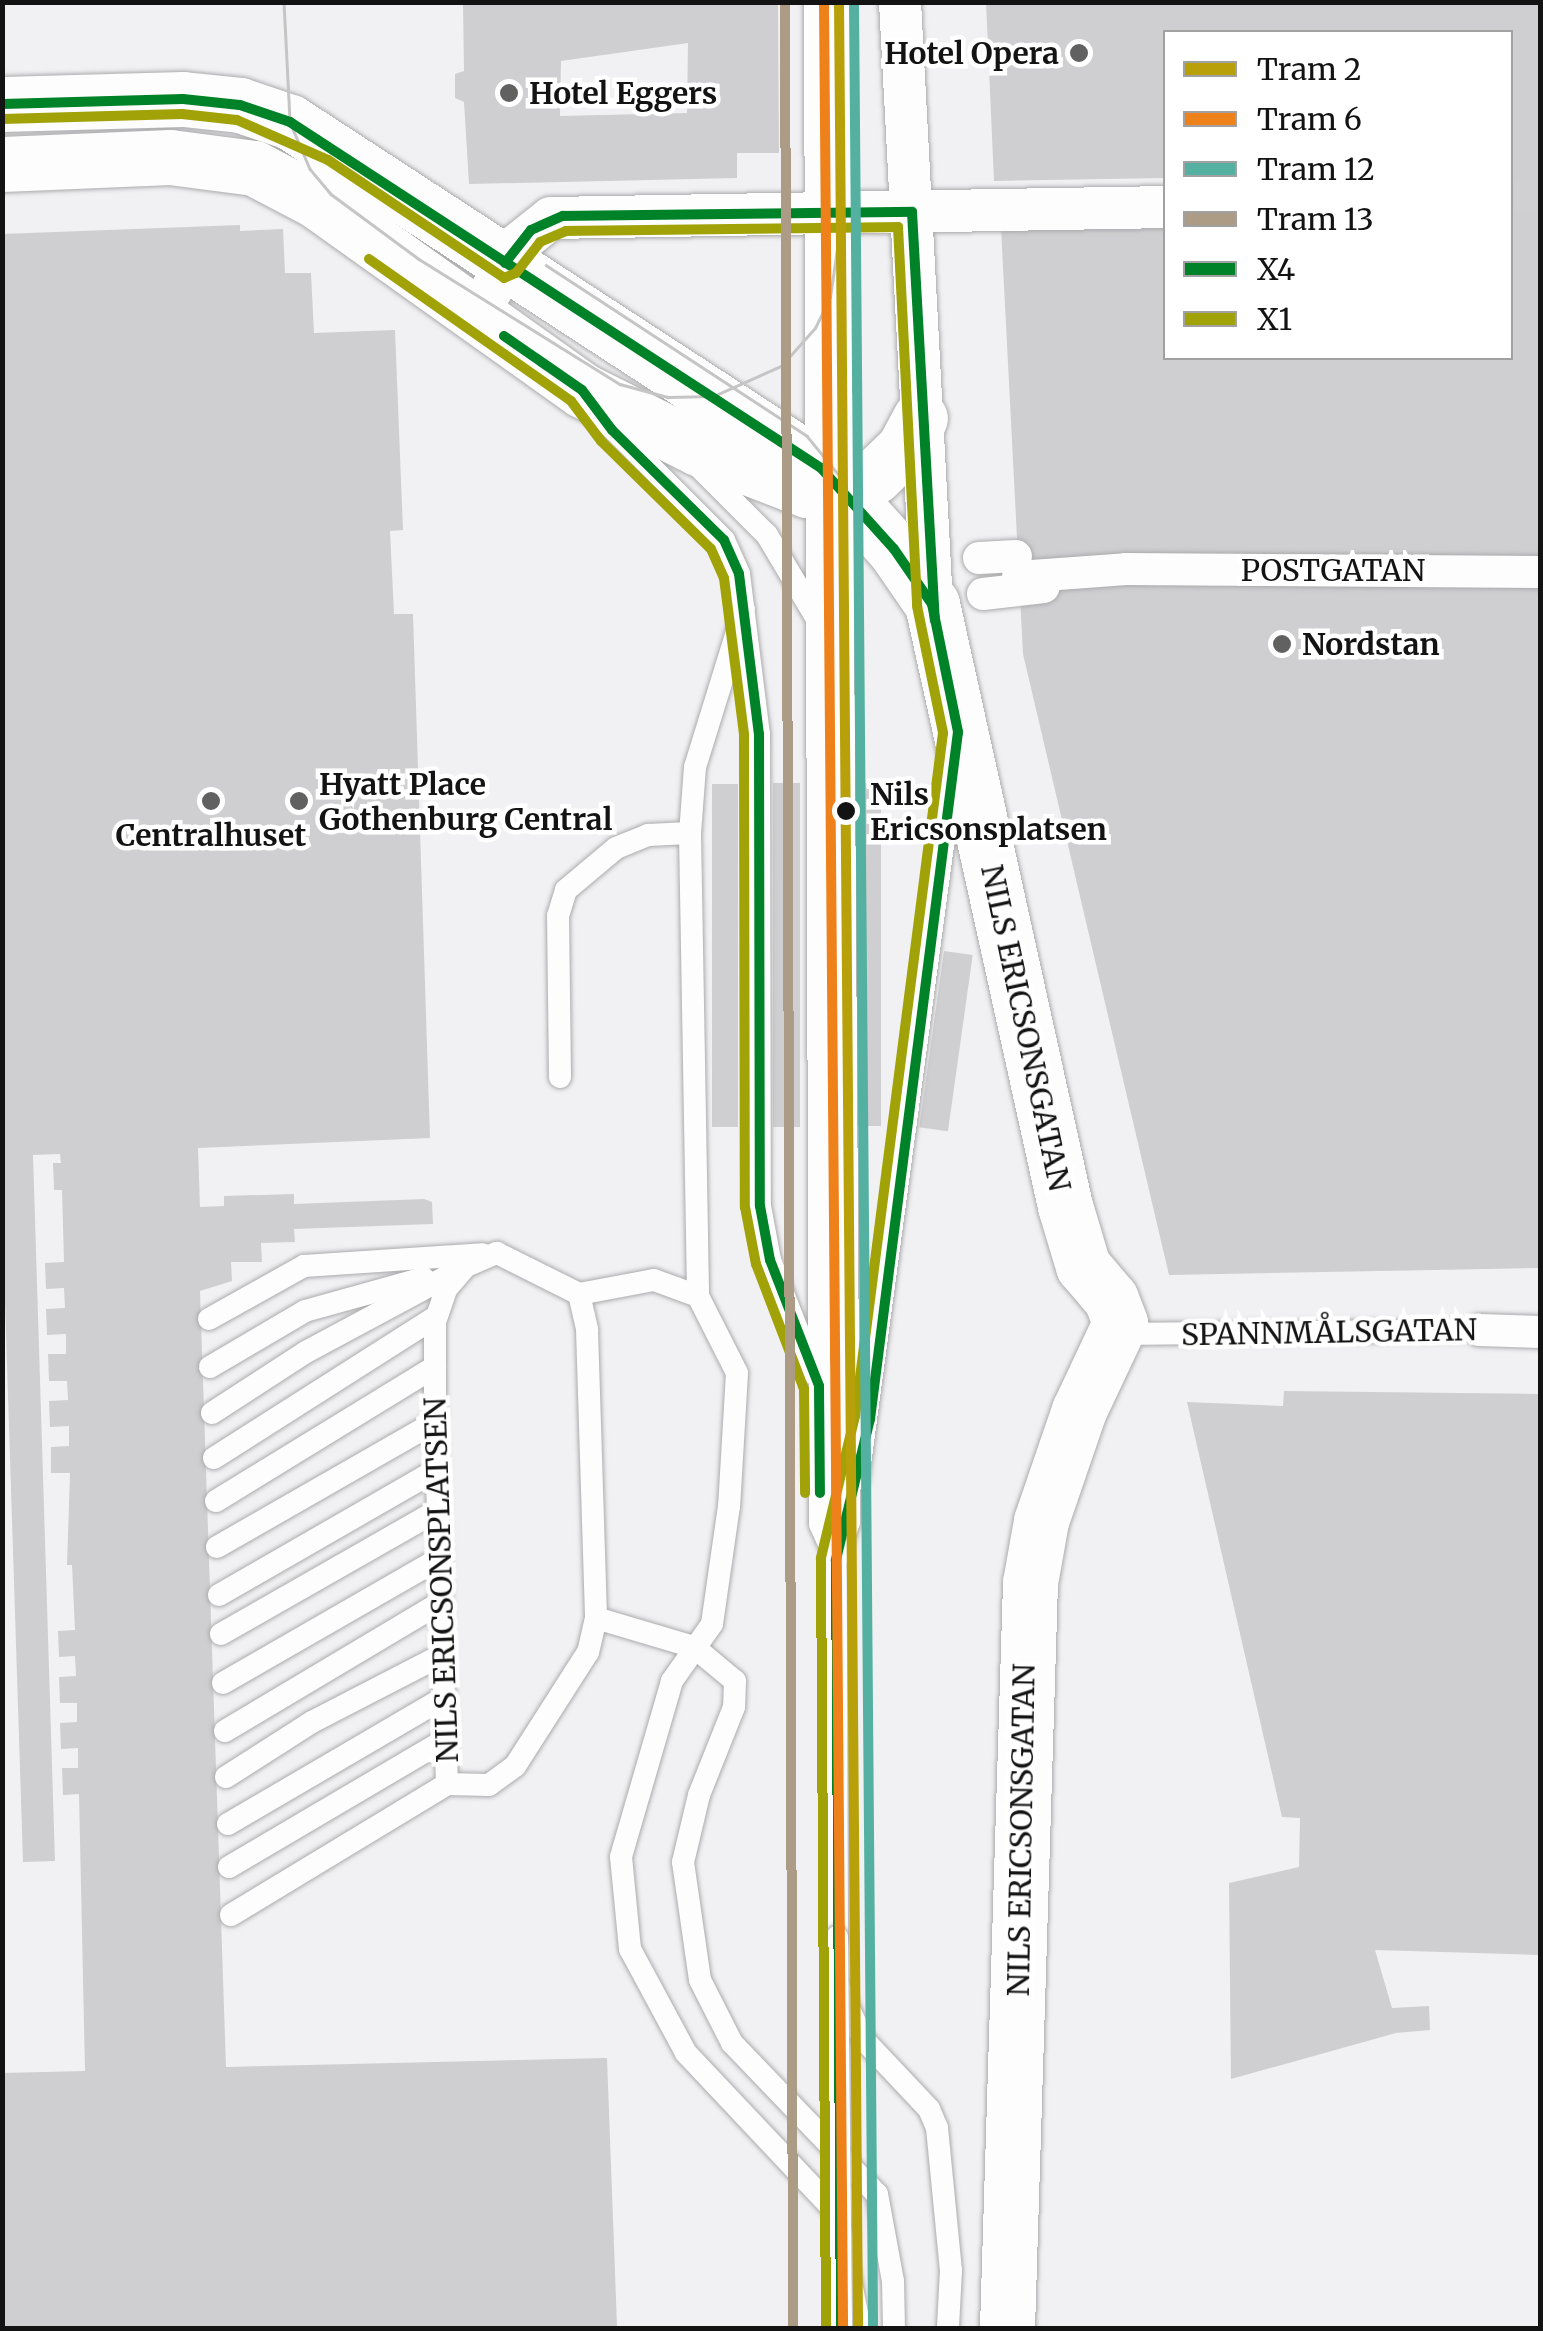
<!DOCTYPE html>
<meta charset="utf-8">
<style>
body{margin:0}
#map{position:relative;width:1543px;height:2331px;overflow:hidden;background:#f1f1f3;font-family:Merriweather,serif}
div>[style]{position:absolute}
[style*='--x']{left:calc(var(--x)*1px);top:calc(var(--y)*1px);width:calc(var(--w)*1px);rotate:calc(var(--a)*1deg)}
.building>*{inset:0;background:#cfcfd1;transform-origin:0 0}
.pedestrian-tunnel>*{height:32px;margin-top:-16px;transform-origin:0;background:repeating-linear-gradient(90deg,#d0d0d2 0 32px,transparent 0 48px)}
.roads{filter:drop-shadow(0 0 2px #ababad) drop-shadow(0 0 2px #ababad)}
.service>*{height:22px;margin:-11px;padding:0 11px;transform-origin:11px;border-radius:11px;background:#fdfdfd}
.pedestrian>*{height:32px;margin:-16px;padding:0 16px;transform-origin:16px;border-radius:16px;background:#fdfdfd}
.minor>*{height:42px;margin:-21px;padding:0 21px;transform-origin:21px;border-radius:21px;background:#fdfdfd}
.secondary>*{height:55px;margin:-27.5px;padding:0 27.5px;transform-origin:27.5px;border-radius:27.5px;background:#fdfdfd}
.tram>*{height:2.5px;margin:-1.25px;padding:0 1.25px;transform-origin:1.25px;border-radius:1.25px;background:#c5c5c5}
.bridges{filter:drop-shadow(0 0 2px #ababad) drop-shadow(0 0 2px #ababad)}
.service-bridge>*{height:22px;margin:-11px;padding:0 11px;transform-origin:11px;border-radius:11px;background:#fdfdfd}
.bus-1>*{height:10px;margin:-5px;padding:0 5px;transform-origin:5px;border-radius:5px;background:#008228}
.bus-2>*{height:10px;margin:-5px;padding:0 5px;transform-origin:5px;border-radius:5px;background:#a1a108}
.tram-1>*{height:10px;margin:-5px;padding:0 5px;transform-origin:5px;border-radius:5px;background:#b7a009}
.tram-2>*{height:10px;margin:-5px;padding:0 5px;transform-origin:5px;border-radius:5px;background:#ee8119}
.tram-3>*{height:10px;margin:-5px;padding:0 5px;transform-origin:5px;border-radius:5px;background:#54b1a1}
.tram-4>*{height:10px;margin:-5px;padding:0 5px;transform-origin:5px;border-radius:5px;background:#ac9c85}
.dots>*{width:28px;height:28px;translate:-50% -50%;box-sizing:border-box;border:5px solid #fff;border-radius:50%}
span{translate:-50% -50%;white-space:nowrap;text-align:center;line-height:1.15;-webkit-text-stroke:9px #fff;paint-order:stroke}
.poi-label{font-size:30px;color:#131314;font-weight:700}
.right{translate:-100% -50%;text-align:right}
.left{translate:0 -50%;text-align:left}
.street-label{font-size:30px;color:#131314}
.stop-label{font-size:30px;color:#131314;font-weight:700}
.frame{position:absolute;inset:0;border:5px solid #131314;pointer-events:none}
.legend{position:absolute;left:1163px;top:30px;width:350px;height:330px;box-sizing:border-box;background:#fff;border:2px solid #a1a1a1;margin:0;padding:12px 18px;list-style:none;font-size:30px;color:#131314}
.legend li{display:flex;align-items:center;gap:20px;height:50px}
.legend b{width:50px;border:2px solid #a1a1a1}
</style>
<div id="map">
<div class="building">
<div style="clip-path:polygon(evenodd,463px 2px,778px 2px,779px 153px,737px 153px,737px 178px,469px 184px,464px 102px,455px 98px,455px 74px,464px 71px,463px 2px,688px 43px,687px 113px,560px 116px,561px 61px,688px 43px)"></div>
<div style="clip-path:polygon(986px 2px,1540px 2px,1540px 1268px,1169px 1275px,1023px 654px,1001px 228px,1166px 228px,1166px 358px,1510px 358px,1510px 32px,1166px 32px,1166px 178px,994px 181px)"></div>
<div style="clip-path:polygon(240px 225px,240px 231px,283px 229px,285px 273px,311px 273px,314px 333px,395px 330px,403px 530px,390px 531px,394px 614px,413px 614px,430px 1138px,198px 1148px,200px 1207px,224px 1206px,224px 1196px,294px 1194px,294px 1204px,424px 1199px,432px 1202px,433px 1224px,294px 1229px,295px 1242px,261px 1243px,262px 1262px,231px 1262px,232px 1281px,200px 1291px,226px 2067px,607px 2058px,617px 2326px,2px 2328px,2px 2073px,85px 2071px,79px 1794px,63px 1795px,62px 1768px,78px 1768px,78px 1748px,61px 1749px,60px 1723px,77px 1722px,77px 1703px,60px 1703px,59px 1677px,76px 1676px,75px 1656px,59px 1657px,58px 1631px,75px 1630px,72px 1565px,67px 1565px,70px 1473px,51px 1473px,51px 1447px,69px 1446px,69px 1426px,50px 1427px,49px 1401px,68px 1400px,67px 1381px,49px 1381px,48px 1354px,66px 1354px,66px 1334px,47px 1335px,46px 1309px,65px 1308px,64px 1288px,46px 1289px,45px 1263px,64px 1262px,62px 1190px,54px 1190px,53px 1163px,61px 1163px,60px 1154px,33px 1155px,55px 1861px,23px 1862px,2px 1209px,2px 234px)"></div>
<div style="left:800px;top:783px;width:344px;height:27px;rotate:90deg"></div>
<div style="left:854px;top:783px;width:27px;height:343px"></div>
<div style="left:712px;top:784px;width:26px;height:343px"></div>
<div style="left:944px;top:951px;width:29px;height:178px;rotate:8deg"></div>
<div style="clip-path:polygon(1284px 1391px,1540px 1394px,1540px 1955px,1375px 1950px,1392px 2008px,1429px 2006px,1430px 2030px,1396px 2033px,1231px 2079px,1229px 1883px,1299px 1867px,1300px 1818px,1282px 1817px,1187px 1402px,1283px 1406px)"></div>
</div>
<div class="pedestrian-tunnel">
<div style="--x:1510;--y:195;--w:30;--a:0"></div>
</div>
<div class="roads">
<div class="service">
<div style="--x:815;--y:2;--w:1522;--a:89.81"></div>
<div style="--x:820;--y:1524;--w:39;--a:66"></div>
<div style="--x:605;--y:421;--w:168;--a:45"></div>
<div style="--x:724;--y:540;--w:37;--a:66"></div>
<div style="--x:739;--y:574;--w:161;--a:82.9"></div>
<div style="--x:759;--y:734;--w:472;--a:89.9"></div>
<div style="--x:760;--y:1206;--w:55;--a:79.5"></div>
<div style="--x:770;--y:1260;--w:123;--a:68.6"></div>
<div style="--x:700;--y:468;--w:95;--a:45"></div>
<div style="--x:767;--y:535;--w:104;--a:59.2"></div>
<div style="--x:744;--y:609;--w:165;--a:107.2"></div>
<div style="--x:695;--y:767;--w:66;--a:94.3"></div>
<div style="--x:690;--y:833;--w:463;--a:89"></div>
<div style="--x:698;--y:1296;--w:86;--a:63.1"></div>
<div style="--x:737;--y:1373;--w:133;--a:93.4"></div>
<div style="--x:729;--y:1506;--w:119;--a:98.2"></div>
<div style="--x:712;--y:1624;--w:70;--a:125.1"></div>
<div style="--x:672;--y:1681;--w:183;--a:106.2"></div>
<div style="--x:621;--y:1857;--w:92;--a:84.4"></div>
<div style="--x:630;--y:1949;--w:118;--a:61.7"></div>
<div style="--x:686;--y:2053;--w:220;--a:46.7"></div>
<div style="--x:837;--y:2213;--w:117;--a:78.7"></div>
<div style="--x:560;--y:1077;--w:161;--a:-90.7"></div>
<div style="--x:558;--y:916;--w:27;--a:-73"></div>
<div style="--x:566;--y:890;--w:65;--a:-40"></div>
<div style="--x:616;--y:848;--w:35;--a:-22"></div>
<div style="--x:648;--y:835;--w:42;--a:-2.7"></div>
<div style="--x:579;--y:1294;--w:37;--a:77"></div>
<div style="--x:587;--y:1330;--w:288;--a:88.2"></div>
<div style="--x:596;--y:1618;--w:35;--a:103"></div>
<div style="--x:588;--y:1652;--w:135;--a:122.6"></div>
<div style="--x:515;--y:1766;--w:32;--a:144"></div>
<div style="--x:489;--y:1785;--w:42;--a:-178.6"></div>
<div style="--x:447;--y:1784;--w:362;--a:-91.9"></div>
<div style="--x:435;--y:1422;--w:100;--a:-90"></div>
<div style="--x:435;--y:1322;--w:36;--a:-71"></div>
<div style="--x:447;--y:1288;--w:29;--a:-49"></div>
<div style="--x:466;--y:1266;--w:34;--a:-23"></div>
<div style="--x:497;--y:1253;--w:92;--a:26.6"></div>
<div style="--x:579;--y:1294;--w:76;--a:-10.6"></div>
<div style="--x:654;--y:1280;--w:47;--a:20"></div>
<div style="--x:209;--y:1319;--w:109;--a:-29.2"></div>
<div style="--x:304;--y:1266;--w:179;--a:-3.8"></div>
<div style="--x:1118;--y:1334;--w:362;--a:-0.6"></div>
<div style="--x:210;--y:1367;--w:110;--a:-30.5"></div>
<div style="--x:305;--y:1311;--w:123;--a:-15.5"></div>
<div style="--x:212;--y:1413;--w:112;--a:-33"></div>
<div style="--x:306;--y:1352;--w:174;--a:-28.2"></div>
<div style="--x:214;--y:1458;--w:264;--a:-32.5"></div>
<div style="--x:858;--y:1479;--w:707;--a:-82.36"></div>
<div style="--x:216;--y:1501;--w:257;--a:-31.5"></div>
<div style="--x:217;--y:1547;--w:251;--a:-29.8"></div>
<div style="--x:219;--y:1595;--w:250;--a:-29.9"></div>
<div style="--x:596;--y:1618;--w:102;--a:16.5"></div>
<div style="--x:694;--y:1647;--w:53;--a:39.7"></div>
<div style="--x:735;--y:1681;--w:26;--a:92"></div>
<div style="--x:734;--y:1707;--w:95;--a:111.7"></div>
<div style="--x:699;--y:1795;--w:69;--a:103.4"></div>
<div style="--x:683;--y:1862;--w:119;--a:81.8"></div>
<div style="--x:700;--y:1980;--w:71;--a:63.1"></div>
<div style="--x:732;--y:2043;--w:209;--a:46.2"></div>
<div style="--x:877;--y:2194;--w:88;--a:79.6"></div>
<div style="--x:893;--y:2281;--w:47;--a:88.8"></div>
<div style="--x:221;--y:1634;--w:249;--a:-29.7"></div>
<div style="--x:223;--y:1683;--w:249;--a:-29.9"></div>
<div style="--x:225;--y:1731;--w:250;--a:-30.8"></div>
<div style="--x:226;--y:1777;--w:102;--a:-32.6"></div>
<div style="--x:312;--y:1722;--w:146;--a:-27.3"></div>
<div style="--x:228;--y:1824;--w:250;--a:-30.3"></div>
<div style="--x:229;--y:1867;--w:251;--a:-30.5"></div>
<div style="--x:231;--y:1915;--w:253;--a:-31.2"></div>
<div style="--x:837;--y:1937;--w:377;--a:-90.2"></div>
<div style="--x:836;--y:1560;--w:40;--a:-71.1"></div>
<div style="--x:849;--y:1522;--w:1520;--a:-90.38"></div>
<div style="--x:838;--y:1985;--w:60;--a:65.2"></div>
<div style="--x:863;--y:2039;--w:96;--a:46.7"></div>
<div style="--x:929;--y:2109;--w:21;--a:67"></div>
<div style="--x:937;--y:2128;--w:143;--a:84.4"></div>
<div style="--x:951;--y:2270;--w:58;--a:93"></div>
</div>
<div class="pedestrian">
<div style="--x:979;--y:558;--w:37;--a:-3"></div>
<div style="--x:1018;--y:577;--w:108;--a:-4.2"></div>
<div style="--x:1126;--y:569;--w:414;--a:0.4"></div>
<div style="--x:983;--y:594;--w:61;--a:-6.5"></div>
<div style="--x:1480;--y:1330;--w:60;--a:1.9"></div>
</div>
<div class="minor">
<div style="--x:900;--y:2;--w:603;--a:86.96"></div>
<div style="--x:476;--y:317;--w:83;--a:-60.3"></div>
<div style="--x:517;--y:245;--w:43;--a:-38.5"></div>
<div style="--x:551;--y:218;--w:615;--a:-1.02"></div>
</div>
<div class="secondary">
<div style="--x:2;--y:104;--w:181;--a:-1.6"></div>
<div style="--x:183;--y:99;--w:57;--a:6"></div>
<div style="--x:240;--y:105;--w:53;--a:18.8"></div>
<div style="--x:290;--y:122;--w:634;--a:33.09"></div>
<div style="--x:821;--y:468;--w:109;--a:48"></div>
<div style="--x:894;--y:549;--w:67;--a:55.4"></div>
<div style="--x:932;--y:604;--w:617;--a:77.54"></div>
<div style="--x:1065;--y:1206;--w:63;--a:73.3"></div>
<div style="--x:1083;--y:1266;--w:43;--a:49.7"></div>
<div style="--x:1111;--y:1299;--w:26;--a:69"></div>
<div style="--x:1120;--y:1323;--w:96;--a:115.2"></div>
<div style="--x:1079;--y:1410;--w:117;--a:108.9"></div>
<div style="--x:1041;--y:1521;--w:63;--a:100.1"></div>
<div style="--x:1030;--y:1583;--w:745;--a:91.77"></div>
<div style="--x:2;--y:164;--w:168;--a:-2.4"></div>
<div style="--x:170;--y:157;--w:85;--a:7.5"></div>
<div style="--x:254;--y:168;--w:71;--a:27.6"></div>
<div style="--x:317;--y:201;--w:325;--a:35.5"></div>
<div style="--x:582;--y:390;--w:130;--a:26.6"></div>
<div style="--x:698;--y:448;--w:117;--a:21.1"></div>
<div style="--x:807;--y:490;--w:31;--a:6"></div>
<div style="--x:838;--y:493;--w:41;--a:-24.7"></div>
<div style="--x:875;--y:476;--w:40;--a:-44"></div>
<div style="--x:904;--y:448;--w:34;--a:-62"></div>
</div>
</div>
<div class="tram">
<div style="--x:284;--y:2;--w:120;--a:87.1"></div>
<div style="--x:290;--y:122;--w:51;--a:66.9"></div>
<div style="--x:310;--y:169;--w:33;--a:50"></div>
<div style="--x:331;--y:194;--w:109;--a:36.5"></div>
<div style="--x:419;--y:259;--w:237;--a:31.9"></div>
<div style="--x:620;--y:384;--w:50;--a:15.2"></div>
<div style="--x:668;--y:397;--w:46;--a:-1.2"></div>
<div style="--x:714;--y:396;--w:73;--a:-24.1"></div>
<div style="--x:781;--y:366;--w:51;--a:-48.2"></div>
<div style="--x:815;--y:328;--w:34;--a:-64"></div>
<div style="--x:830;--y:297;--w:83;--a:-81.7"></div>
<div style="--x:546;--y:265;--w:312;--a:33.2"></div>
<div style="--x:807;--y:436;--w:58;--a:50.6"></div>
</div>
<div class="bridges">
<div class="service-bridge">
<div style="--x:837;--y:1937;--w:391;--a:89.4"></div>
</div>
</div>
<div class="bus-1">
<div style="--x:2;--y:104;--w:181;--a:-1.6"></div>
<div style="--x:183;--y:99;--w:57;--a:6"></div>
<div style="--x:240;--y:105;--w:53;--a:18.8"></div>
<div style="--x:290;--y:122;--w:634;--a:33.09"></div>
<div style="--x:821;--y:468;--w:109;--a:48"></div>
<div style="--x:894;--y:549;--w:67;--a:55.4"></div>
<div style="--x:932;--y:604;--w:131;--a:78.5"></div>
<div style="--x:958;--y:732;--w:693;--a:97.3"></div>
<div style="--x:870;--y:1419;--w:145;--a:103.6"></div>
<div style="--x:836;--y:1560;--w:768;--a:89.63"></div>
<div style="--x:505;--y:263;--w:42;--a:-51.8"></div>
<div style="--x:531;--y:230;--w:35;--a:-24"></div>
<div style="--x:563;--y:216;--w:349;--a:-0.7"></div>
<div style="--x:912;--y:212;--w:409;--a:86.8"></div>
<div style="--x:504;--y:336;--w:95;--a:34.7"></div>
<div style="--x:582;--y:390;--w:50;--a:53.1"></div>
<div style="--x:612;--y:430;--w:157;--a:44.5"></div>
<div style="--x:724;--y:540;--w:37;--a:66"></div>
<div style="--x:739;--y:574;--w:161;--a:82.9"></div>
<div style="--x:759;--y:734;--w:472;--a:89.9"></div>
<div style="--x:760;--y:1206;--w:55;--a:79.5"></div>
<div style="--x:770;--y:1260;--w:135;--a:68.7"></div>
<div style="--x:819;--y:1386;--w:107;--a:89.5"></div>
</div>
<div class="bus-2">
<div style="--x:2;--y:119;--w:180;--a:-1.6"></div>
<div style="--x:182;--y:114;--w:55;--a:6.2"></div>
<div style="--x:237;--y:120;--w:99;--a:23.7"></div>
<div style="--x:328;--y:160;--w:212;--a:33.8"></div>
<div style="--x:504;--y:278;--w:13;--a:-23"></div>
<div style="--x:516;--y:273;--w:39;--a:-52"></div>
<div style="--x:540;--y:242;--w:28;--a:-23"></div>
<div style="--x:566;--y:231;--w:332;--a:-0.7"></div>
<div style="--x:898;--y:227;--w:379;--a:87.1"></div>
<div style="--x:917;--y:606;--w:130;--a:78.4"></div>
<div style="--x:943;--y:733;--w:689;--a:97.34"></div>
<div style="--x:855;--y:1416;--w:146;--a:103.5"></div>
<div style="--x:821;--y:1558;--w:770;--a:89.63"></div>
<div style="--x:369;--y:259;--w:247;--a:35.1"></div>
<div style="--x:571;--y:401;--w:50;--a:53.1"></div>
<div style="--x:601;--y:441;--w:154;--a:44.5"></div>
<div style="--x:711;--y:549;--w:32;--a:66"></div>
<div style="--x:724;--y:578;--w:158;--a:82.7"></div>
<div style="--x:744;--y:735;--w:472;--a:89.9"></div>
<div style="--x:745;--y:1207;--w:58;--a:79.1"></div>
<div style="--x:756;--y:1264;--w:134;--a:69"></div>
<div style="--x:804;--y:1389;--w:104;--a:89.4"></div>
</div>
<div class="tram-1">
<div style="--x:839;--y:2;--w:2326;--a:89.53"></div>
</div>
<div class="tram-2">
<div style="--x:824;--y:2;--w:2326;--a:89.53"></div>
</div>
<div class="tram-3">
<div style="--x:854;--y:2;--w:2326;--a:89.53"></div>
</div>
<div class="tram-4">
<div style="--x:785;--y:2;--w:2326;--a:89.8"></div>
</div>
<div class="dots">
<div style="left:1079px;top:53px;background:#616162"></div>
<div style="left:509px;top:93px;background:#616162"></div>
<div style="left:1282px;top:644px;background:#616162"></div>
<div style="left:211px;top:801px;background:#616162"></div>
<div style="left:299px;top:801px;background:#616162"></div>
<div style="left:846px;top:811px;background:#131314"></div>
</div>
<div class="poi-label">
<span class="right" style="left:1059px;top:53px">Hotel Opera</span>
<span class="left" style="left:529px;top:93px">Hotel Eggers</span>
<span class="left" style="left:1302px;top:644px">Nordstan</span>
<span class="left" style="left:319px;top:801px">Hyatt Place<br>Gothenburg Central</span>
<span style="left:211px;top:835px">Centralhuset</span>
</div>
<div class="street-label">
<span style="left:1333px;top:570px">POSTGATAN</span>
<span style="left:1026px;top:1028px;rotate:78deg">NILS ERICSONSGATAN</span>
<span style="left:1329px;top:1332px;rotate:-1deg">SPANNMÅLSGATAN</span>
<span style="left:441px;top:1580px;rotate:-92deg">NILS ERICSONSPLATSEN</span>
<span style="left:1021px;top:1830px;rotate:-89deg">NILS ERICSONSGATAN</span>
</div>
<div class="stop-label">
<span class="left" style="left:870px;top:811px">Nils<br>Ericsonsplatsen</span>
</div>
<div class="frame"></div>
<ul class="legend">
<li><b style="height:12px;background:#b7a009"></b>Tram 2</li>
<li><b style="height:12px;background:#ee8119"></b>Tram 6</li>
<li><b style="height:12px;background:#54b1a1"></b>Tram 12</li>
<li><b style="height:12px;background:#ac9c85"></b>Tram 13</li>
<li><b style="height:12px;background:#008228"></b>X4</li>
<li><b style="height:12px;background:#a1a108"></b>X1</li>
</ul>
</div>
